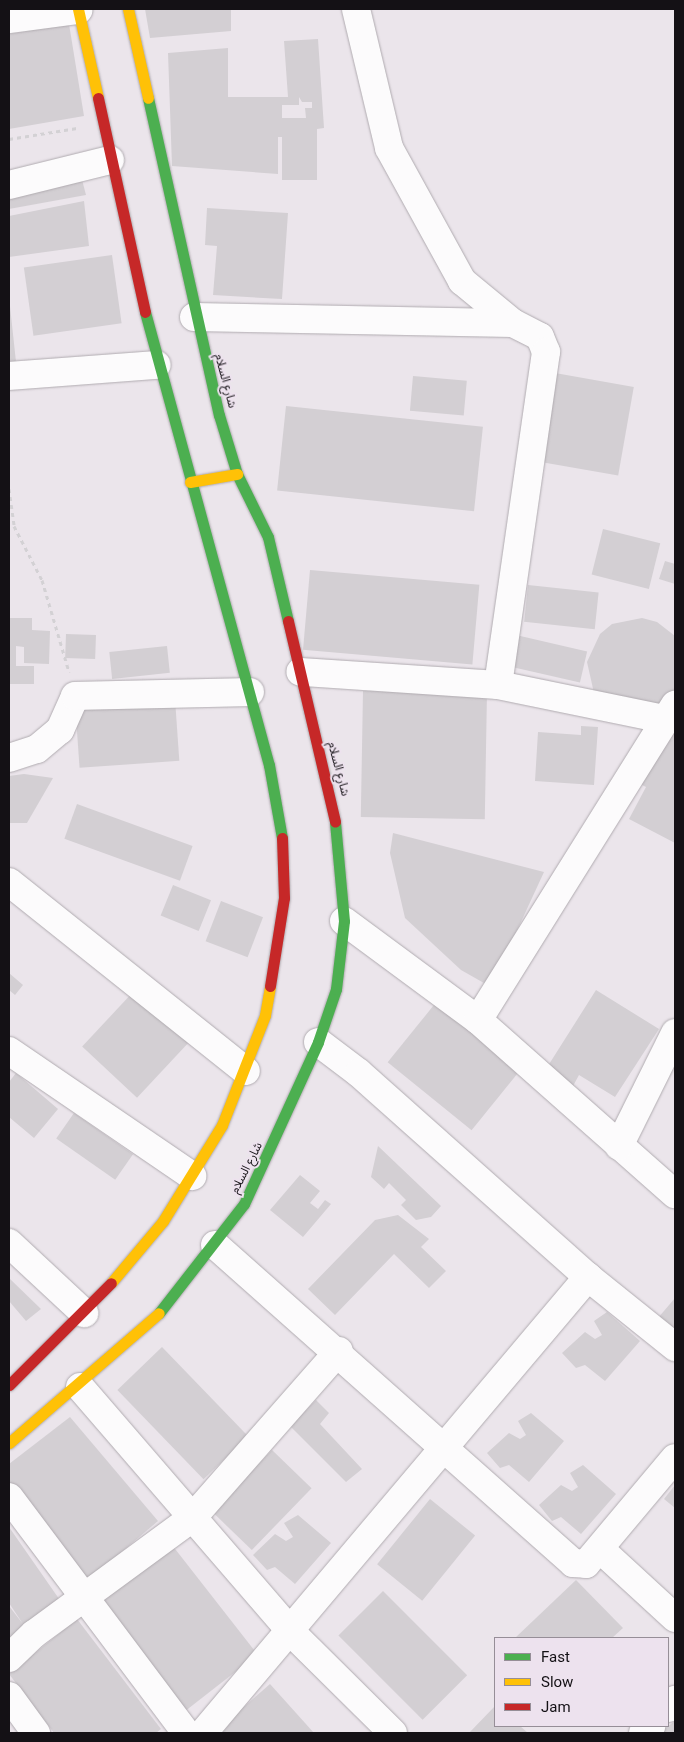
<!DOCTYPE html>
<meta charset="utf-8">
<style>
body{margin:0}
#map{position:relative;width:684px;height:1742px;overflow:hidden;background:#ebe5eb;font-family:Roboto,"Noto Sans Arabic",sans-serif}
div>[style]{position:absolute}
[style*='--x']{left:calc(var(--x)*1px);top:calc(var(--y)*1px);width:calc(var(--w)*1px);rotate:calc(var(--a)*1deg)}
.building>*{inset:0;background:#d3cfd3;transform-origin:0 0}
.path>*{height:3px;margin-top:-1.5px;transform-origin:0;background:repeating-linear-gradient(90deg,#d3d1d4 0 4px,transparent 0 8px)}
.roads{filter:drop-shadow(0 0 1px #b0abb0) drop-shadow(0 0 1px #b0abb0)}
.street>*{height:28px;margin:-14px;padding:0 14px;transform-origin:14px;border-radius:14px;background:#fcfbfc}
.fast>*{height:11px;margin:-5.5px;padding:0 5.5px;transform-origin:5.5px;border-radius:5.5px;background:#4caf50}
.slow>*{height:11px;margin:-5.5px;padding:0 5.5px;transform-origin:5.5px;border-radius:5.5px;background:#ffc107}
.jam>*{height:11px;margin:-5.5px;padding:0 5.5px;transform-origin:5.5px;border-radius:5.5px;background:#c62828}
span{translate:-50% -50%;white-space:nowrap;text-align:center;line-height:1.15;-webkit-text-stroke:4px #ede2ee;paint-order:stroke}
.street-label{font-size:12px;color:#141115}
.frame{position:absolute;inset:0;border:10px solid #141115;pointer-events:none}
.legend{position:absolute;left:494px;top:1637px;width:175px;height:90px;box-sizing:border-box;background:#ede2ee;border:1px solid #968e97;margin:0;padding:6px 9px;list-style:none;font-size:15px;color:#141115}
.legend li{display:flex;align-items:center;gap:10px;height:25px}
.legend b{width:25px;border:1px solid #968e97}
</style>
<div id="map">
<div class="building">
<div style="clip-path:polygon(145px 9px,231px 9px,231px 31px,150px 38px)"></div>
<div style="clip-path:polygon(69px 24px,84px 116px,9px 129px,9px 34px)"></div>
<div style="clip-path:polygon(evenodd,318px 39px,324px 128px,317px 129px,317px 180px,282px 180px,282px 137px,278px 137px,278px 174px,172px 166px,168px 53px,228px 48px,228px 97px,288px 97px,284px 41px,318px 39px,299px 97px,302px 102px,312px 102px,312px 108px,305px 108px,306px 118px,282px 118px,282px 105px,299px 105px,299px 97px)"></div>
<div style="clip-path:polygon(80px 172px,86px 195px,9px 209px,9px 191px)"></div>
<div style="clip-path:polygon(84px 201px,89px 246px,9px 257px,9px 216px)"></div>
<div style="clip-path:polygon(207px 208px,288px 213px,282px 299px,213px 295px,217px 246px,205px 245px)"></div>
<div style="left:112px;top:255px;width:69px;height:89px;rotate:82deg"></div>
<div style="clip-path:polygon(9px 297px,16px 362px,9px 362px)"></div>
<div style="left:555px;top:373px;width:80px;height:90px;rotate:10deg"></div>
<div style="left:413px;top:376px;width:54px;height:35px;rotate:5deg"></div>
<div style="left:286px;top:406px;width:198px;height:85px;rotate:6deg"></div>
<div style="left:603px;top:529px;width:59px;height:47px;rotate:14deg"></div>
<div style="clip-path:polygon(665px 561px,675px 564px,675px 584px,659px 579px)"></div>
<div style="left:310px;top:570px;width:170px;height:80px;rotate:5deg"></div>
<div style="left:528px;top:585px;width:71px;height:37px;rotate:6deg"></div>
<div style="clip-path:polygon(9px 618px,32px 618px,32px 630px,50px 631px,49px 664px,24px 663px,24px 647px,16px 646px,16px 666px,34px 666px,34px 684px,9px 684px)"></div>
<div style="clip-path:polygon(642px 618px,657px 622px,675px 636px,675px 697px,638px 716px,594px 693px,587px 662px,600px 634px,612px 624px)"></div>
<div style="left:66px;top:634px;width:30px;height:24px;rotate:2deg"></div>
<div style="left:516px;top:635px;width:73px;height:32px;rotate:13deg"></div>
<div style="left:167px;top:646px;width:27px;height:58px;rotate:84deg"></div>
<div style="left:363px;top:691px;width:124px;height:126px;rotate:1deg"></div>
<div style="left:175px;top:699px;width:62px;height:100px;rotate:86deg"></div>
<div style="clip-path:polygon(675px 714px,675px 843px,629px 819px,646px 787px,636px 782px)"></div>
<div style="clip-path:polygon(581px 726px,598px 727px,594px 785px,535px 781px,538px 732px,581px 735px)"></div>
<div style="clip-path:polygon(24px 774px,53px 778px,27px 823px,9px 823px,9px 776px)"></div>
<div style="left:77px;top:804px;width:123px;height:37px;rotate:20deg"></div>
<div style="clip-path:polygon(393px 833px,544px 872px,491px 987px,461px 970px,405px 918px,390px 853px)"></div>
<div style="left:173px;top:885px;width:41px;height:33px;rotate:22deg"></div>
<div style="left:221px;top:901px;width:45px;height:43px;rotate:21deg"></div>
<div style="clip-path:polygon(9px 973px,23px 985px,15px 995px,9px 990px)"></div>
<div style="clip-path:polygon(596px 990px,659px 1029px,615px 1097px,579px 1075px,573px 1086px,546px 1069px)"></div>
<div style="left:134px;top:991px;width:75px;height:76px;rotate:43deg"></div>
<div style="left:438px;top:1000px;width:108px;height:80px;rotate:39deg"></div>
<div style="clip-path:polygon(16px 1073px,58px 1109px,34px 1138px,9px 1117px,9px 1082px)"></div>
<div style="left:74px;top:1113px;width:72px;height:31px;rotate:35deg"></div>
<div style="clip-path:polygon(378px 1146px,441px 1206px,431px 1217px,416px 1220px,401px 1205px,406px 1200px,389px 1183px,384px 1189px,371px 1177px)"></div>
<div style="clip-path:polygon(300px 1175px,320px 1191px,310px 1203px,318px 1209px,325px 1200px,331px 1204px,303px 1237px,270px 1210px)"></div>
<div style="clip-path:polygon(398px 1215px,429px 1239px,421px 1247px,446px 1271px,429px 1288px,394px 1254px,335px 1315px,308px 1289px,375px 1220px)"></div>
<div style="clip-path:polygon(9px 1278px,41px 1309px,26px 1321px,9px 1301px)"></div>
<div style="clip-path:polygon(675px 1298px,675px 1334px,658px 1318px)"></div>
<div style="clip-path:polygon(607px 1312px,640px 1341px,605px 1381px,585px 1365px,576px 1368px,562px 1353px,585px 1332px,595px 1339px,602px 1335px,594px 1321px)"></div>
<div style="left:162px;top:1347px;width:124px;height:62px;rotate:46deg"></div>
<div style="clip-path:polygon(316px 1400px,329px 1413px,320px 1424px,362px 1469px,346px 1482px,290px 1426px)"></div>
<div style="clip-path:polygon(531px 1413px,564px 1441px,529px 1482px,509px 1465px,500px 1468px,487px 1453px,509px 1433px,520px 1439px,526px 1435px,518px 1421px)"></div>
<div style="clip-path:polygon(70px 1417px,158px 1521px,85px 1583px,9px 1486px,9px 1464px)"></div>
<div style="left:272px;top:1450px;width:55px;height:86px;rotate:44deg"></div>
<div style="clip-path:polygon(583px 1465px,616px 1494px,581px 1534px,561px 1517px,552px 1521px,539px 1505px,561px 1485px,572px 1491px,578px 1487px,570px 1473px)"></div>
<div style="clip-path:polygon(675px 1485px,675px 1508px,664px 1499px)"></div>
<div style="left:430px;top:1499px;width:58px;height:84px;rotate:39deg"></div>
<div style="clip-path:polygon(298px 1515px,331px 1543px,295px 1584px,275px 1567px,267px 1570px,253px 1555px,275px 1534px,286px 1541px,293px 1537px,284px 1523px)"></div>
<div style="clip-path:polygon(9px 1527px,64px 1606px,9px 1646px,9px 1606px,23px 1624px,9px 1603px)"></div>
<div style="left:172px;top:1545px;width:139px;height:91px;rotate:52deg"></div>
<div style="clip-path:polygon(576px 1580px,623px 1628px,612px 1638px,515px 1638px)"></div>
<div style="left:383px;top:1591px;width:119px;height:63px;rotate:45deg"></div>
<div style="clip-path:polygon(77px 1619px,161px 1729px,156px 1733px,54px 1733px,9px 1674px)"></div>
<div style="clip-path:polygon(270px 1684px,314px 1733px,214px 1733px)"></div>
<div style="clip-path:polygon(495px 1706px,495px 1726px,520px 1726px,528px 1733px,469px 1733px)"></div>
<div style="clip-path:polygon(675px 1721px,675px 1733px,659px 1733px)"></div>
</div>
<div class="path">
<div style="--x:9;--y:139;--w:69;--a:-9.2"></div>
<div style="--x:9;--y:489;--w:37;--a:82"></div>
<div style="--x:14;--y:526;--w:61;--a:62.6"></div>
<div style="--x:42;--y:580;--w:96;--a:73.6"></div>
</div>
<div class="roads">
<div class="street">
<div style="--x:356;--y:9;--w:143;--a:76.6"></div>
<div style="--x:389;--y:148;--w:152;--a:61.2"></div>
<div style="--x:462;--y:281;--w:66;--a:39.5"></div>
<div style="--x:9;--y:19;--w:70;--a:-7.4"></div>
<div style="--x:9;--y:185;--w:104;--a:-13.9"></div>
<div style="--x:194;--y:317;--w:319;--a:1.1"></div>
<div style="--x:513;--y:323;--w:30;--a:27"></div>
<div style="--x:540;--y:337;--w:16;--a:68"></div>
<div style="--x:546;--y:352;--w:336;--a:98.2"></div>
<div style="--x:498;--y:685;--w:198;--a:-176.2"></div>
<div style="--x:9;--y:376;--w:148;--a:-4.3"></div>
<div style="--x:498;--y:685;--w:168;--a:11.6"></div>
<div style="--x:9;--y:758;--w:29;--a:-18"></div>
<div style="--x:37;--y:749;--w:30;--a:-40"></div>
<div style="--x:60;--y:730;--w:37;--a:-66"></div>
<div style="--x:75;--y:696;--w:175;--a:-1.3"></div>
<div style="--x:9;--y:882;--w:303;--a:38.6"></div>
<div style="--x:344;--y:921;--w:167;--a:36.5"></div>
<div style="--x:478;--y:1020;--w:263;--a:41.5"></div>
<div style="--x:478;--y:1020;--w:372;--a:-58"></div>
<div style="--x:318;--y:1042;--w:51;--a:37.1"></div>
<div style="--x:359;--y:1073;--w:307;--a:41.7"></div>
<div style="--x:588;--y:1277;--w:112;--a:38.8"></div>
<div style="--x:9;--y:1051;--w:222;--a:34.3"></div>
<div style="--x:619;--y:1146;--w:126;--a:-63.6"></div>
<div style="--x:9;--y:1243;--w:103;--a:43"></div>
<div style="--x:215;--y:1245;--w:479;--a:41.6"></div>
<div style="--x:573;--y:1563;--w:13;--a:4"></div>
<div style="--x:586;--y:1564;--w:138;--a:-50"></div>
<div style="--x:80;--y:1387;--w:325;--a:49.2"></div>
<div style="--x:292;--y:1633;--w:142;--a:44.7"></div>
<div style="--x:9;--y:1497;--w:295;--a:53.1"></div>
<div style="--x:600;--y:1549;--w:102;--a:42.6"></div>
<div style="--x:9;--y:1658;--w:35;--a:-44"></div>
<div style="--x:34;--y:1634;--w:197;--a:-36.3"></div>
<div style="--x:193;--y:1517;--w:221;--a:-48.7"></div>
<div style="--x:9;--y:1696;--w:46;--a:53.9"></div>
<div style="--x:668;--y:1708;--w:11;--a:-49"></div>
<div style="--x:203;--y:1733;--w:597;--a:-49.83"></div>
<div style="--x:643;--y:1733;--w:11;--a:-41"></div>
</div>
<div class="fast">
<div style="--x:148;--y:98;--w:325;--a:77.4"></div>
<div style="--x:219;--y:415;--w:62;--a:73"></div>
<div style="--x:237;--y:474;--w:70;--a:63.8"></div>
<div style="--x:268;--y:537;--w:86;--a:76.6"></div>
<div style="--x:145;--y:312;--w:470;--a:74.7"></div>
<div style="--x:269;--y:765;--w:74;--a:79.9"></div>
<div style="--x:159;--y:1313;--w:138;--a:-52.1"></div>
<div style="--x:244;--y:1204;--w:178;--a:-65.4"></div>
<div style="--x:318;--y:1042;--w:56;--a:-71.2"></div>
<div style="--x:336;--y:989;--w:68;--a:-83.3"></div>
<div style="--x:344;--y:921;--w:99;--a:-95.2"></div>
</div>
<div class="slow">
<div style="--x:78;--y:9;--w:91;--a:77.3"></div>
<div style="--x:128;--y:9;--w:91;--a:77.3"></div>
<div style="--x:190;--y:482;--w:48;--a:-9.7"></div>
<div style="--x:111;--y:1283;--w:81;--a:-50"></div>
<div style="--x:163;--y:1221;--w:113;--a:-58.4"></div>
<div style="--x:222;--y:1125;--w:118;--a:-68.6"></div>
<div style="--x:265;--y:1015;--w:29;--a:-80"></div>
<div style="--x:9;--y:1443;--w:198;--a:-40.9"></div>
</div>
<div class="jam">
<div style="--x:98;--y:98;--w:219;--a:77.6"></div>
<div style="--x:288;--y:621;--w:206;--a:76.8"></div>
<div style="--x:270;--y:986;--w:89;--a:-81"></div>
<div style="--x:284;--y:898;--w:60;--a:-91.9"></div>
<div style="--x:9;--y:1385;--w:144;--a:-45"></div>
</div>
</div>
<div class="street-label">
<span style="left:225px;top:381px;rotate:75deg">شارع السلام</span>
<span style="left:338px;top:769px;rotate:75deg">شارع السلام</span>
<span style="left:247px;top:1168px;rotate:-63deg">شارع السلام</span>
</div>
<div class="frame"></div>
<ul class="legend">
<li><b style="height:6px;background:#4caf50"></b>Fast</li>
<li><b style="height:6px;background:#ffc107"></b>Slow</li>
<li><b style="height:6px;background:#c62828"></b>Jam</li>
</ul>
</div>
